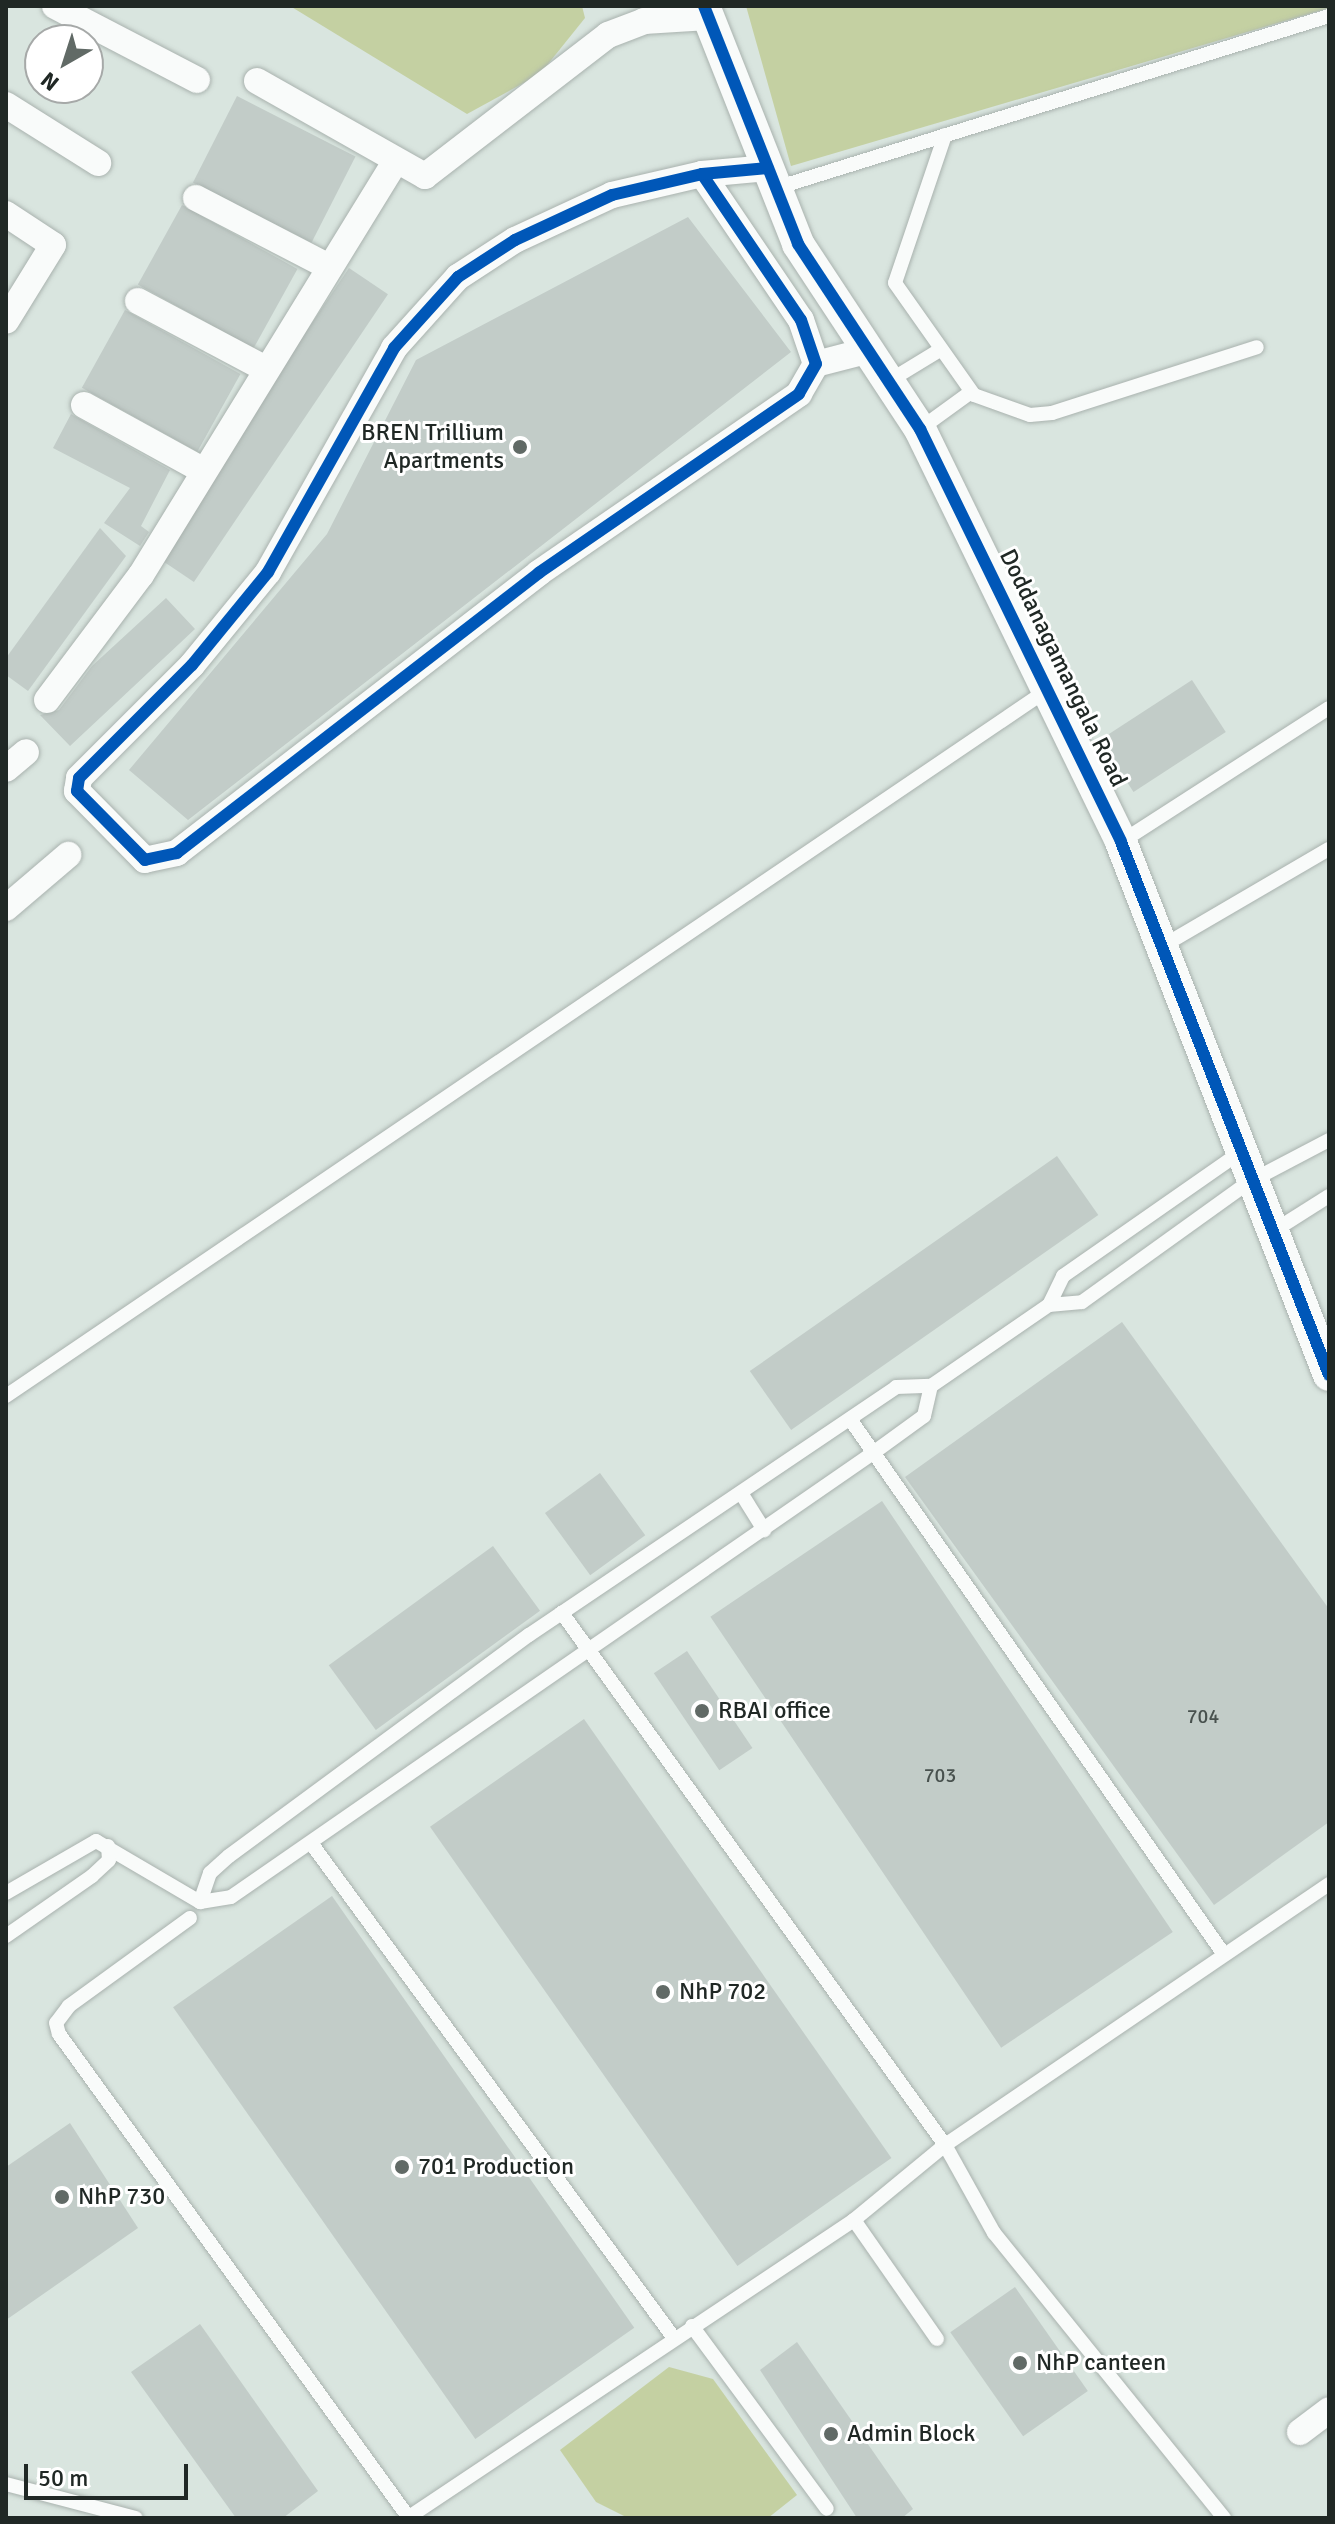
<!DOCTYPE html>
<style>
body{margin:0}
#map{position:relative;width:1335px;height:2524px;overflow:hidden;background:#d9e5df;font-family:Signika,sans-serif}
div>[style]{position:absolute}
[style*='--x']{left:calc(var(--x)*1px);top:calc(var(--y)*1px);width:calc(var(--w)*1px);rotate:calc(var(--a)*1deg)}
.green>*{inset:0;background:#c4d0a2}
.building>*{inset:0;background:#c2ccc8;transform-origin:0 0}
.roads{filter:drop-shadow(0 0 2px #a9b2ae) drop-shadow(0 0 2px #a9b2ae)}
.service>*{height:14px;margin:-7px;padding:0 7px;transform-origin:7px;border-radius:7px;background:#f9fbfa}
.minor>*{height:26px;margin:-13px;padding:0 13px;transform-origin:13px;border-radius:13px;background:#f9fbfa}
.tertiary>*{height:32px;margin:-16px;padding:0 16px;transform-origin:16px;border-radius:16px;background:#f9fbfa}
.cycleway>*{height:12px;margin:-6px;padding:0 6px;transform-origin:6px;border-radius:6px;background:#0057b8}
.dots>*{width:22px;height:22px;translate:-50% -50%;box-sizing:border-box;border:4px solid #fff;border-radius:50%}
span{translate:-50% -50%;white-space:nowrap;text-align:center;line-height:1.15;-webkit-text-stroke:6px #fff;paint-order:stroke}
.number-label{font-size:20px;color:#48514e}
.number-label span{-webkit-text-stroke-width:0}
.poi-label{font-size:24px;color:#202825}
.right{translate:-100% -50%;text-align:right}
.left{translate:0 -50%;text-align:left}
.street-label{font-size:24px;color:#202825}
.frame{position:absolute;inset:0;border:8px solid #202825;pointer-events:none}
.north{position:absolute;left:24px;top:24px;width:80px;height:80px;box-sizing:border-box;background:#fff;border:2px solid #a6a9a8;border-radius:50%;rotate:219deg;font-size:22px;font-weight:700;line-height:32px;text-align:center;color:#202825}
.north::after{content:'';display:block;margin:auto;width:28px;height:36px;background:#616a66;clip-path:polygon(50% 0,100% 100%,50% 72%,0 100%)}
.scale{position:absolute;left:24px;top:2464px;width:164px;height:36px;box-sizing:border-box;border:4px solid #202825;border-top:0;padding-left:10px;font-size:24px;line-height:28px;white-space:nowrap;color:#202825;-webkit-text-stroke:6px #fff;paint-order:stroke}
</style>
<div id="map">
<div class="green">
<div style="clip-path:polygon(290px 6px,582px 6px,585px 18px,540px 74px,467px 114px)"></div>
<div style="clip-path:polygon(746px 6px,1329px 6px,1329px 8px,791px 166px)"></div>
<div style="clip-path:polygon(669px 2367px,713px 2379px,797px 2495px,768px 2518px,628px 2518px,596px 2502px,560px 2450px)"></div>
</div>
<div class="building">
<div style="left:237px;top:96px;width:133px;height:97px;rotate:27deg"></div>
<div style="left:182px;top:205px;width:132px;height:91px;rotate:29deg"></div>
<div style="clip-path:polygon(688px 217px,791px 352px,188px 820px,129px 770px,327px 534px,416px 360px)"></div>
<div style="left:349px;top:268px;width:47px;height:347px;rotate:34deg"></div>
<div style="left:125px;top:310px;width:132px;height:89px;rotate:29deg"></div>
<div style="clip-path:polygon(71px 414px,170px 470px,141px 526px,149px 532px,140px 546px,104px 523px,130px 488px,53px 448px)"></div>
<div style="clip-path:polygon(100px 528px,126px 556px,28px 691px,6px 675px,6px 658px)"></div>
<div style="clip-path:polygon(166px 598px,195px 629px,70px 746px,40px 715px,59px 710px,92px 666px)"></div>
<div style="left:1192px;top:680px;width:62px;height:110px;rotate:57deg"></div>
<div style="left:1057px;top:1156px;width:72px;height:375px;rotate:55deg"></div>
<div style="clip-path:polygon(1122px 1322px,1329px 1609px,1329px 1822px,1214px 1905px,905px 1477px)"></div>
<div style="left:600px;top:1473px;width:77px;height:68px;rotate:54deg"></div>
<div style="left:882px;top:1501px;width:520px;height:207px;rotate:56deg"></div>
<div style="left:493px;top:1546px;width:80px;height:203px;rotate:54deg"></div>
<div style="left:687px;top:1651px;width:117px;height:40px;rotate:56deg"></div>
<div style="left:584px;top:1719px;width:536px;height:188px;rotate:55deg"></div>
<div style="left:332px;top:1896px;width:527px;height:194px;rotate:55deg"></div>
<div style="clip-path:polygon(70px 2123px,138px 2228px,6px 2320px,6px 2167px)"></div>
<div style="left:1015px;top:2287px;width:127px;height:79px;rotate:55deg"></div>
<div style="clip-path:polygon(200px 2324px,318px 2491px,283px 2518px,236px 2518px,131px 2372px)"></div>
<div style="clip-path:polygon(797px 2342px,913px 2509px,902px 2518px,857px 2518px,760px 2370px)"></div>
</div>
<div class="roads">
<div class="service">
<div style="--x:945;--y:135;--w:156;--a:108.7"></div>
<div style="--x:895;--y:283;--w:137;--a:54.8"></div>
<div style="--x:974;--y:395;--w:59;--a:19.7"></div>
<div style="--x:1030;--y:415;--w:22;--a:-5"></div>
<div style="--x:1052;--y:413;--w:215;--a:-17.8"></div>
<div style="--x:776;--y:188;--w:579;--a:-17.28"></div>
<div style="--x:889;--y:381;--w:60;--a:-31.3"></div>
<div style="--x:920;--y:429;--w:63;--a:-36"></div>
<div style="--x:1121;--y:842;--w:247;--a:-32.8"></div>
<div style="--x:1161;--y:947;--w:194;--a:-30.3"></div>
<div style="--x:1272;--y:1232;--w:67;--a:-32.3"></div>
<div style="--x:1049;--y:1305;--w:32;--a:-64"></div>
<div style="--x:1063;--y:1276;--w:213;--a:-34.9"></div>
<div style="--x:6;--y:1396;--w:1258;--a:-34.14"></div>
<div style="--x:850;--y:1419;--w:651;--a:55.07"></div>
<div style="--x:741;--y:1493;--w:44;--a:58.1"></div>
<div style="--x:311;--y:1843;--w:614;--a:53.75"></div>
<div style="--x:6;--y:1893;--w:104;--a:-30"></div>
<div style="--x:96;--y:1841;--w:121;--a:30.4"></div>
<div style="--x:200;--y:1902;--w:31;--a:-9"></div>
<div style="--x:231;--y:1897;--w:781;--a:-34.67"></div>
<div style="--x:873;--y:1453;--w:63;--a:-36"></div>
<div style="--x:924;--y:1416;--w:31;--a:-77"></div>
<div style="--x:200;--y:1902;--w:31;--a:-71"></div>
<div style="--x:210;--y:1873;--w:25;--a:-42"></div>
<div style="--x:229;--y:1856;--w:373;--a:-36.4"></div>
<div style="--x:529;--y:1635;--w:443;--a:-34"></div>
<div style="--x:896;--y:1387;--w:35;--a:-2"></div>
<div style="--x:931;--y:1386;--w:143;--a:-34.5"></div>
<div style="--x:1049;--y:1305;--w:33;--a:-5"></div>
<div style="--x:1082;--y:1302;--w:206;--a:-35.7"></div>
<div style="--x:1249;--y:1182;--w:90;--a:-27.7"></div>
<div style="--x:190;--y:1918;--w:150;--a:144"></div>
<div style="--x:69;--y:2006;--w:21;--a:127"></div>
<div style="--x:56;--y:2023;--w:11;--a:75"></div>
<div style="--x:59;--y:2034;--w:597;--a:54.13"></div>
<div style="--x:6;--y:1936;--w:105;--a:-34.9"></div>
<div style="--x:92;--y:1876;--w:23;--a:-43"></div>
<div style="--x:109;--y:1860;--w:14;--a:-94"></div>
<div style="--x:854;--y:2220;--w:145;--a:55.1"></div>
<div style="--x:692;--y:2326;--w:227;--a:53.6"></div>
<div style="--x:6;--y:2484;--w:134;--a:14.7"></div>
<div style="--x:409;--y:2517;--w:535;--a:-33.72"></div>
<div style="--x:854;--y:2220;--w:118;--a:-39.5"></div>
<div style="--x:945;--y:2145;--w:656;--a:-125.75"></div>
<div style="--x:1224;--y:2518;--w:366;--a:-128.9"></div>
<div style="--x:994;--y:2233;--w:101;--a:-119.1"></div>
<div style="--x:945;--y:2145;--w:464;--a:-34.2"></div>
</div>
<div class="minor">
<div style="--x:55;--y:6;--w:160;--a:27.5"></div>
<div style="--x:257;--y:81;--w:193;--a:29.5"></div>
<div style="--x:425;--y:176;--w:231;--a:-37.6"></div>
<div style="--x:608;--y:35;--w:39;--a:-21"></div>
<div style="--x:644;--y:21;--w:64;--a:-3.6"></div>
<div style="--x:6;--y:105;--w:109;--a:32.2"></div>
<div style="--x:702;--y:174;--w:176;--a:55.9"></div>
<div style="--x:801;--y:320;--w:46;--a:71.2"></div>
<div style="--x:816;--y:364;--w:34;--a:120"></div>
<div style="--x:799;--y:394;--w:316;--a:145.5"></div>
<div style="--x:539;--y:573;--w:458;--a:142.3"></div>
<div style="--x:177;--y:853;--w:33;--a:168"></div>
<div style="--x:145;--y:860;--w:97;--a:-134.6"></div>
<div style="--x:77;--y:791;--w:13;--a:-81"></div>
<div style="--x:79;--y:778;--w:160;--a:-45"></div>
<div style="--x:192;--y:665;--w:120;--a:-50.7"></div>
<div style="--x:268;--y:572;--w:257;--a:-60.6"></div>
<div style="--x:394;--y:348;--w:96;--a:-48"></div>
<div style="--x:458;--y:277;--w:68;--a:-33"></div>
<div style="--x:515;--y:240;--w:107;--a:-24.9"></div>
<div style="--x:612;--y:195;--w:92;--a:-13.1"></div>
<div style="--x:702;--y:174;--w:66;--a:-5.2"></div>
<div style="--x:196;--y:198;--w:150;--a:27.4"></div>
<div style="--x:6;--y:214;--w:56;--a:33.4"></div>
<div style="--x:53;--y:245;--w:89;--a:121.7"></div>
<div style="--x:138;--y:301;--w:145;--a:28"></div>
<div style="--x:816;--y:364;--w:52;--a:-14.6"></div>
<div style="--x:84;--y:405;--w:137;--a:28.8"></div>
<div style="--x:47;--y:700;--w:156;--a:-53.1"></div>
<div style="--x:141;--y:575;--w:483;--a:-58.4"></div>
<div style="--x:6;--y:769;--w:26;--a:-40"></div>
<div style="--x:6;--y:908;--w:82;--a:-40.5"></div>
<div style="--x:1300;--y:2432;--w:36;--a:-37"></div>
</div>
<div class="tertiary">
<div style="--x:704;--y:6;--w:256;--a:68.4"></div>
<div style="--x:798;--y:244;--w:222;--a:56.6"></div>
<div style="--x:920;--y:429;--w:459;--a:64"></div>
<div style="--x:1121;--y:842;--w:572;--a:68.68"></div>
</div>
</div>
<div class="cycleway">
<div style="--x:704;--y:6;--w:256;--a:68.4"></div>
<div style="--x:798;--y:244;--w:222;--a:56.6"></div>
<div style="--x:920;--y:429;--w:459;--a:64"></div>
<div style="--x:1121;--y:842;--w:572;--a:68.68"></div>
<div style="--x:702;--y:174;--w:176;--a:55.9"></div>
<div style="--x:801;--y:320;--w:46;--a:71.2"></div>
<div style="--x:816;--y:364;--w:34;--a:120"></div>
<div style="--x:799;--y:394;--w:316;--a:145.5"></div>
<div style="--x:539;--y:573;--w:458;--a:142.3"></div>
<div style="--x:177;--y:853;--w:33;--a:168"></div>
<div style="--x:145;--y:860;--w:97;--a:-134.6"></div>
<div style="--x:77;--y:791;--w:13;--a:-81"></div>
<div style="--x:79;--y:778;--w:160;--a:-45"></div>
<div style="--x:192;--y:665;--w:120;--a:-50.7"></div>
<div style="--x:268;--y:572;--w:257;--a:-60.6"></div>
<div style="--x:394;--y:348;--w:96;--a:-48"></div>
<div style="--x:458;--y:277;--w:68;--a:-33"></div>
<div style="--x:515;--y:240;--w:107;--a:-24.9"></div>
<div style="--x:612;--y:195;--w:92;--a:-13.1"></div>
<div style="--x:702;--y:174;--w:66;--a:-5.2"></div>
</div>
<div class="dots">
<div style="left:520px;top:447px;background:#616a66"></div>
<div style="left:702px;top:1711px;background:#616a66"></div>
<div style="left:663px;top:1992px;background:#616a66"></div>
<div style="left:402px;top:2167px;background:#616a66"></div>
<div style="left:62px;top:2197px;background:#616a66"></div>
<div style="left:1020px;top:2363px;background:#616a66"></div>
<div style="left:831px;top:2434px;background:#616a66"></div>
</div>
<div class="number-label">
<span style="left:1203px;top:1716px">704</span>
<span style="left:940px;top:1775px">703</span>
</div>
<div class="poi-label">
<span class="right" style="left:504px;top:447px">BREN Trillium<br>Apartments</span>
<span class="left" style="left:718px;top:1711px">RBAI office</span>
<span class="left" style="left:679px;top:1992px">NhP 702</span>
<span class="left" style="left:418px;top:2167px">701 Production</span>
<span class="left" style="left:78px;top:2197px">NhP 730</span>
<span class="left" style="left:1036px;top:2363px">NhP canteen</span>
<span class="left" style="left:847px;top:2434px">Admin Block</span>
</div>
<div class="street-label">
<span style="left:1063px;top:668px;rotate:64deg">Doddanagamangala Road</span>
</div>
<div class="frame"></div>
<div class="north">N</div>
<div class="scale">50 m</div>
</div>
